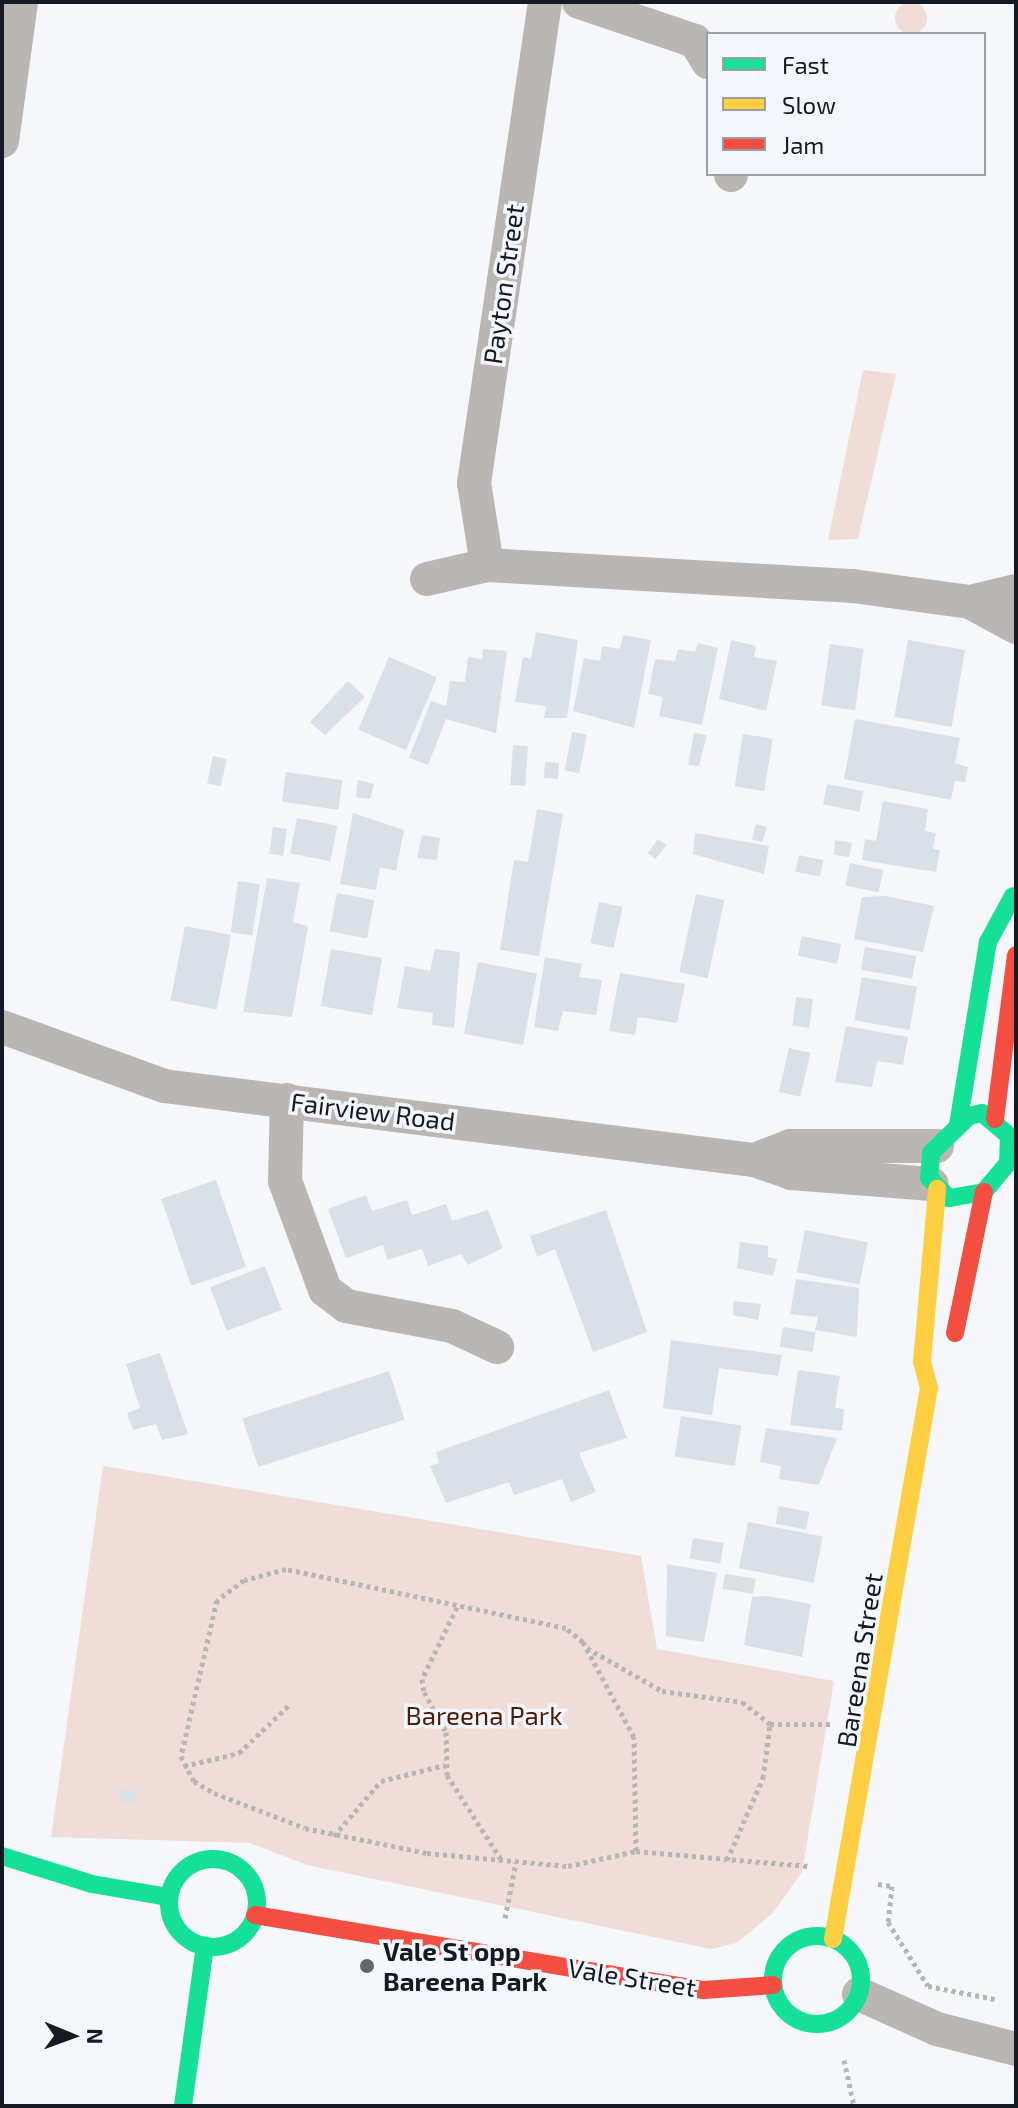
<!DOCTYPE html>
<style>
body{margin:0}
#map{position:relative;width:1018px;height:2108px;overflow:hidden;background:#f5f7fa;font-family:"Exo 2",sans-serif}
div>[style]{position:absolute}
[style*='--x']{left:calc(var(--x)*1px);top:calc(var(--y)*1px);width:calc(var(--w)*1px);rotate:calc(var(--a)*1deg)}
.green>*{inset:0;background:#f1ddd7}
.round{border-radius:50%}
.building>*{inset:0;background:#dae0e8;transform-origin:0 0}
.path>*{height:5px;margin-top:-2.5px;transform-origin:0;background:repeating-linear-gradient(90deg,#b7b6b6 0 4px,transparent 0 8px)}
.street>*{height:34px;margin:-17px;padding:0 17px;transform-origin:17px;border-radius:17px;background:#bab6b4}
.fast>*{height:18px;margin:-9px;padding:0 9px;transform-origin:9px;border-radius:9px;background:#16e098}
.fast>.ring{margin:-9px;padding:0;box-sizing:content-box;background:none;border:18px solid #16e098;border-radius:50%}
.slow>*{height:18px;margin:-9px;padding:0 9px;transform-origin:9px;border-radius:9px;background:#ffcf43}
.jam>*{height:18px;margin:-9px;padding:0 9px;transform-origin:9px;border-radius:9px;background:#f24e42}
.dots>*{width:22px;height:22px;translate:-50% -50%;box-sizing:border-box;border:4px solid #f3f7fc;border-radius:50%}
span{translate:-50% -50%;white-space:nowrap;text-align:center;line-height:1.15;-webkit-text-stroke:7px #f3f7fc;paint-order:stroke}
.street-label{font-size:26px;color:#131a23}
.park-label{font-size:26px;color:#4f1b09}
.poi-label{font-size:26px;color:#131a23;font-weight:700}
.left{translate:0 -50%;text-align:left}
.frame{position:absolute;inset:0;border:4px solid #131a23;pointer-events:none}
.legend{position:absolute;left:706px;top:32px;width:280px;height:144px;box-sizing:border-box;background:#f3f7fc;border:2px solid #999fa5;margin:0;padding:10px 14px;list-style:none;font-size:24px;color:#131a23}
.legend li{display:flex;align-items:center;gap:16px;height:40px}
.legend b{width:40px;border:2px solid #999fa5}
.north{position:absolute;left:32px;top:1996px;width:80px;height:80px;-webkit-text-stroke:6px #f3f7fc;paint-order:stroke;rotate:91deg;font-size:22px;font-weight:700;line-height:32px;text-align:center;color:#131a23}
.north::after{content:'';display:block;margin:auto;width:28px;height:36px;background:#131a23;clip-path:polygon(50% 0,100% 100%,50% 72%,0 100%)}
</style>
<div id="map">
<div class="green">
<div class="round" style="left:895px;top:2px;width:32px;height:32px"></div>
<div style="clip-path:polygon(863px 370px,896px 374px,858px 539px,828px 540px)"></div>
<div style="clip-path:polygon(103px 1466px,641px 1556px,657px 1649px,834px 1681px,802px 1872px,772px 1914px,736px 1943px,711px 1949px,307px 1865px,250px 1843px,51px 1837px)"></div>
</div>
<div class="building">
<div style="clip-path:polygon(536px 632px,578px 640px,567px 718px,544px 718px,546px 706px,515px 702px,523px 657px,531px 659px)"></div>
<div style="clip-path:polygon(623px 635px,651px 640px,634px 728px,573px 711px,584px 658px,600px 661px,602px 646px,620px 649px)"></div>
<div style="clip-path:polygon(731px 640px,756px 646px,754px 657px,777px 661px,766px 711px,719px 699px)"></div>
<div style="left:908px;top:640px;width:58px;height:78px;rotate:10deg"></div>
<div style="clip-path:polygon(698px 643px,718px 648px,702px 725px,659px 716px,663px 697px,648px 694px,655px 659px,675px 661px,678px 649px,695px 652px)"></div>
<div style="left:830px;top:644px;width:34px;height:62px;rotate:8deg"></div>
<div style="clip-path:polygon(483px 649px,507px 651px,496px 733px,446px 719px,428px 765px,409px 758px,431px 701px,446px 706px,450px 681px,465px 682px,468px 657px,482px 659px)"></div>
<div style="left:389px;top:657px;width:52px;height:79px;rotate:23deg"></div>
<div style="clip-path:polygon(348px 681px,365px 697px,325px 735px,310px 722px)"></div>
<div style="clip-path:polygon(855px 719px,960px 738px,955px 763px,968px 767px,965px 782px,955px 781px,951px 800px,844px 779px)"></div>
<div style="left:572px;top:732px;width:15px;height:39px;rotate:11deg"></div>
<div style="clip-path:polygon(694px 733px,707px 735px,699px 766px,688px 765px)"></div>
<div style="left:743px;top:734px;width:30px;height:53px;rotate:9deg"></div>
<div style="left:513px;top:745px;width:15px;height:40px;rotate:4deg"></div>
<div style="left:213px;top:756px;width:14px;height:28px;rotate:12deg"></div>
<div style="left:545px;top:762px;width:14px;height:16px;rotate:4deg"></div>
<div style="left:286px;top:772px;width:57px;height:30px;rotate:8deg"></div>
<div style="clip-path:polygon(358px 780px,374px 784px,370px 799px,356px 797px)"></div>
<div style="left:827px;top:784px;width:37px;height:21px;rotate:11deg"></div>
<div style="clip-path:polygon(883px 801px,928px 809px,925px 831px,936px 833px,933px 849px,940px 850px,936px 872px,862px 860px,865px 839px,876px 841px)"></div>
<div style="clip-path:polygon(537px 809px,563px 814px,539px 956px,500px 950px,514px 860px,528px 862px)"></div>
<div style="clip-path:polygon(353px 813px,404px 830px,396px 871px,380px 867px,376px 890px,340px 884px)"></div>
<div style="left:297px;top:818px;width:41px;height:36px;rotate:11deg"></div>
<div style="left:756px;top:824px;width:11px;height:16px;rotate:15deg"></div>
<div style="left:273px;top:827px;width:14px;height:27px;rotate:8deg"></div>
<div style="clip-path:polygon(695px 833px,769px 846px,764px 874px,693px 854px)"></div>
<div style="clip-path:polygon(422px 835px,440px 838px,437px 860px,417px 858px)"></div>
<div style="clip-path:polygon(658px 839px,667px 845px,655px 859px,648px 853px)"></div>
<div style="clip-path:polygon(835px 840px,852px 843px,849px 857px,834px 855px)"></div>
<div style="left:799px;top:855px;width:25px;height:17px;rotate:12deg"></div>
<div style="left:850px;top:863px;width:34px;height:23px;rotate:12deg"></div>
<div style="clip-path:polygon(267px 878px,300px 883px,293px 922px,308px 926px,292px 1017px,243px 1012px)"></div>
<div style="left:238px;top:881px;width:22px;height:52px;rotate:8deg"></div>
<div style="left:337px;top:893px;width:38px;height:39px;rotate:11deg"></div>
<div style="left:696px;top:894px;width:29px;height:80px;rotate:12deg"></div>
<div style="clip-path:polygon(886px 896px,934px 906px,923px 952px,854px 939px,862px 897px)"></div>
<div style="left:599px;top:902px;width:24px;height:42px;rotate:12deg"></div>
<div style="left:185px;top:926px;width:47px;height:76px;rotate:11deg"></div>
<div style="left:802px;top:936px;width:40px;height:20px;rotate:12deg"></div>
<div style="left:865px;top:947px;width:52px;height:23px;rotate:10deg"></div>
<div style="left:331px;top:949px;width:52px;height:58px;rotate:10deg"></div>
<div style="clip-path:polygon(435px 949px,460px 952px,454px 1028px,432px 1025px,433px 1013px,397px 1008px,405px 966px,430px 971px)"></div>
<div style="clip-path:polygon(545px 957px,582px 964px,579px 977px,602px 980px,596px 1015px,563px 1011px,558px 1031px,534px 1027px)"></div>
<div style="left:478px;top:962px;width:60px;height:73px;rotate:11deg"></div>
<div style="clip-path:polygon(620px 973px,685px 984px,677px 1023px,638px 1017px,635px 1035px,609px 1031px)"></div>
<div style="left:862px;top:977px;width:56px;height:44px;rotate:10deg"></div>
<div style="left:796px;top:997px;width:17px;height:29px;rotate:7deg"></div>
<div style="clip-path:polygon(846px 1026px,908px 1037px,903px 1065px,877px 1061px,872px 1087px,835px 1082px)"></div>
<div style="left:789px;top:1048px;width:22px;height:45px;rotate:13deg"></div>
<div style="left:216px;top:1180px;width:92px;height:58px;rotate:71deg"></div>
<div style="clip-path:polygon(366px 1195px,372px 1211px,407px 1200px,412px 1215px,446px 1204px,452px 1221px,488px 1210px,503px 1248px,468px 1265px,461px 1254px,428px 1266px,422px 1249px,387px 1260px,383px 1245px,346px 1258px,328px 1209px)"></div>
<div style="clip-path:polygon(606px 1210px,647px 1332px,593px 1352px,555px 1249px,537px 1257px,530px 1236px)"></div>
<div style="left:805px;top:1230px;width:64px;height:43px;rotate:11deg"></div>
<div style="clip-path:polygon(740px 1242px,768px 1246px,768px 1257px,777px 1259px,773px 1276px,737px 1268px)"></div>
<div style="left:265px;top:1266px;width:47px;height:59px;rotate:69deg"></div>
<div style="clip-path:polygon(796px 1279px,859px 1288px,857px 1337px,815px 1330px,818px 1317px,790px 1314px)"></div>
<div style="clip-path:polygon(734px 1301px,761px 1304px,758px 1320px,733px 1315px)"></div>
<div style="left:783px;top:1327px;width:33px;height:20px;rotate:9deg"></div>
<div style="clip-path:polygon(671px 1340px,782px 1355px,778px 1376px,719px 1368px,712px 1415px,663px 1408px)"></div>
<div style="clip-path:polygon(160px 1353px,188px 1434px,162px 1440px,156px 1424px,133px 1430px,127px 1413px,140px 1408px,126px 1364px)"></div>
<div style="clip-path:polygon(798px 1370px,840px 1376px,835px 1408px,844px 1409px,842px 1431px,790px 1425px)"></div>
<div style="left:389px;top:1371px;width:51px;height:154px;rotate:72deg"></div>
<div style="clip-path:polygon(609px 1390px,627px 1438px,579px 1453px,596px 1492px,571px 1502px,562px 1479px,514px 1495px,509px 1482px,446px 1503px,430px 1466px,439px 1463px,436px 1452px)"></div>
<div style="left:681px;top:1416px;width:61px;height:41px;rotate:9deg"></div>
<div style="clip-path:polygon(766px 1428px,837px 1438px,819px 1485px,779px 1479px,781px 1466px,760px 1462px)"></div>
<div style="left:779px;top:1506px;width:31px;height:18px;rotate:11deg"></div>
<div style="left:748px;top:1522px;width:76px;height:47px;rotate:11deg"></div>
<div style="left:693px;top:1538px;width:31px;height:21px;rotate:9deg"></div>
<div style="clip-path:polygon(667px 1564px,717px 1573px,704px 1642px,666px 1636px)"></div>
<div style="left:725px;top:1574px;width:31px;height:15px;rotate:9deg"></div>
<div style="clip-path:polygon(768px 1596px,811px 1604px,802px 1657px,744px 1645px,752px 1597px)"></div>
<div style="left:121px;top:1790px;width:15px;height:13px;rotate:4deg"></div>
</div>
<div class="path">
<div style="--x:457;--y:1607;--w:80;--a:115.9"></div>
<div style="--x:422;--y:1679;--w:13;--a:81"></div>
<div style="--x:424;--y:1692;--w:46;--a:61.2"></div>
<div style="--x:446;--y:1732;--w:43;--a:88.7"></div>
<div style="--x:447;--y:1775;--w:102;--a:57.4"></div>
<div style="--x:587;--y:1648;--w:86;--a:29.8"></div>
<div style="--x:662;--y:1691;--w:81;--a:7.8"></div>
<div style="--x:742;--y:1702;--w:36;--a:38"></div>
<div style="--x:770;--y:1724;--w:64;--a:0"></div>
<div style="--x:184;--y:1766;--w:57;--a:-13.3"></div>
<div style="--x:239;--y:1753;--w:69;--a:-43.8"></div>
<div style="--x:334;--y:1836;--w:72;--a:-49.5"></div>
<div style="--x:381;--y:1781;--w:66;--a:-14"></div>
<div style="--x:636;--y:1851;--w:114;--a:-91"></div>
<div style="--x:634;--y:1737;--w:108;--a:-118.2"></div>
<div style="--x:583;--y:1642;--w:22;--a:-141"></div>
<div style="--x:566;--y:1628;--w:286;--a:-168.1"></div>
<div style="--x:286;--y:1569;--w:43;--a:165.3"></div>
<div style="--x:244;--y:1580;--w:34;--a:143"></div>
<div style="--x:217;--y:1600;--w:160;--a:103"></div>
<div style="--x:181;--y:1756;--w:28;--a:63"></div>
<div style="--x:194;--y:1781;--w:23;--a:31"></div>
<div style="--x:214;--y:1793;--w:97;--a:21"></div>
<div style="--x:305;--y:1828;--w:125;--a:11.6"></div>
<div style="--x:427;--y:1853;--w:142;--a:5.3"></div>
<div style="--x:568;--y:1866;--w:70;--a:-12.4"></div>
<div style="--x:636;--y:1851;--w:173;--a:5"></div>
<div style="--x:727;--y:1860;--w:90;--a:-66.3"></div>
<div style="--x:763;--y:1778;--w:54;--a:-82.6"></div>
<div style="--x:878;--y:1884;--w:14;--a:8"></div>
<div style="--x:892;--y:1886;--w:36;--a:96"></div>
<div style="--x:888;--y:1922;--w:75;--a:58"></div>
<div style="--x:928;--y:1986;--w:68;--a:11"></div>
<div style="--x:505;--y:1918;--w:57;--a:-78.9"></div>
<div style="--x:844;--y:2060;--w:47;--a:77.7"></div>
</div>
<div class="street">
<div style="--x:579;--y:2;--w:122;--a:18.6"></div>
<div style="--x:695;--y:41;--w:25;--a:58"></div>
<div style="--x:2;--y:141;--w:140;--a:-82.2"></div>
<div style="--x:731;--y:175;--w:1;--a:-90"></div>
<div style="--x:487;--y:565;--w:83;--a:-99"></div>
<div style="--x:474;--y:483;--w:486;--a:-81.6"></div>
<div style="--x:427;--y:579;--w:62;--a:-13.1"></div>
<div style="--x:487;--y:565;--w:367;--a:3.3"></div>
<div style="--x:853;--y:586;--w:118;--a:7.8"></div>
<div style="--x:970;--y:602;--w:47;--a:-13.4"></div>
<div style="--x:970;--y:602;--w:52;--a:28.5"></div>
<div style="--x:2;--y:1027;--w:172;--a:20"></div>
<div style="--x:164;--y:1086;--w:595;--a:7.15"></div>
<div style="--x:754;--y:1160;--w:39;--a:19"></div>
<div style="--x:791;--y:1173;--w:141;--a:4.5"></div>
<div style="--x:287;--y:1100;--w:81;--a:91.4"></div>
<div style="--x:285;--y:1181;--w:116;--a:69.8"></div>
<div style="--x:325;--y:1290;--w:26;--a:37"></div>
<div style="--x:346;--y:1306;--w:108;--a:10.7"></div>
<div style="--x:452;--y:1326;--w:50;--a:25"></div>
<div style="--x:754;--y:1160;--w:39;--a:-21"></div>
<div style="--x:790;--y:1146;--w:147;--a:0"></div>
<div style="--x:859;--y:1994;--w:85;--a:24.2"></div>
<div style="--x:937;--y:2029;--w:81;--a:14.2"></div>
</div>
<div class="fast">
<div style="--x:982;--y:1113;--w:35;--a:40"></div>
<div style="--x:1009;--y:1136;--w:27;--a:92"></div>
<div style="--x:1008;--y:1163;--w:38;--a:130"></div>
<div style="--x:984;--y:1192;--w:36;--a:170"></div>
<div style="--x:949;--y:1198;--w:28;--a:-135"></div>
<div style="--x:929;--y:1178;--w:25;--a:-85"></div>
<div style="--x:931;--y:1153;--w:53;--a:-44.2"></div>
<div style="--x:969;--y:1116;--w:13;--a:-13"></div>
<div style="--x:958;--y:1125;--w:185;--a:-80.7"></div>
<div style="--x:988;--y:942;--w:52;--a:-61.5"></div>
<div style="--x:2;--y:1856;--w:94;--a:17.3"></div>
<div style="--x:92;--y:1884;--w:78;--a:9.6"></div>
<div class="ring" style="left:169px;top:1859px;width:70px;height:70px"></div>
<div class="ring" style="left:773px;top:1936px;width:70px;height:70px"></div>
<div style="--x:183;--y:2106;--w:162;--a:-82.2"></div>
</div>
<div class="slow">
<div style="--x:833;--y:1939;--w:559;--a:-80.12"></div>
<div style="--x:929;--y:1388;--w:27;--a:-105"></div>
<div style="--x:922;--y:1362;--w:174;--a:-85"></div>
</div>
<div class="jam">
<div style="--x:995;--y:1119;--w:165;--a:-82.7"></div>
<div style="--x:955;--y:1333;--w:144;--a:-78.4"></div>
<div style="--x:255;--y:1915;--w:455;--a:9.5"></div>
<div style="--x:704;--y:1990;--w:69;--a:-4.1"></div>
</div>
<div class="dots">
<div style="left:367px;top:1966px;background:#62676e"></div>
</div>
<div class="street-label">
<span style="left:503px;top:284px;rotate:-82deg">Payton Street</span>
<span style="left:373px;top:1111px;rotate:7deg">Fairview Road</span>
<span style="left:859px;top:1660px;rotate:-81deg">Bareena Street</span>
<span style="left:632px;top:1977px;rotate:9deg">Vale Street</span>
</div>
<div class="park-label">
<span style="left:484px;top:1715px">Bareena Park</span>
</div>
<div class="poi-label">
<span class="left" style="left:383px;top:1966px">Vale St opp<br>Bareena Park</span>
</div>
<div class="frame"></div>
<ul class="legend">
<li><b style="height:10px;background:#16e098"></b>Fast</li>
<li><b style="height:10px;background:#ffcf43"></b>Slow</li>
<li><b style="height:10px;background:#f24e42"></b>Jam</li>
</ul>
<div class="north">N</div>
</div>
